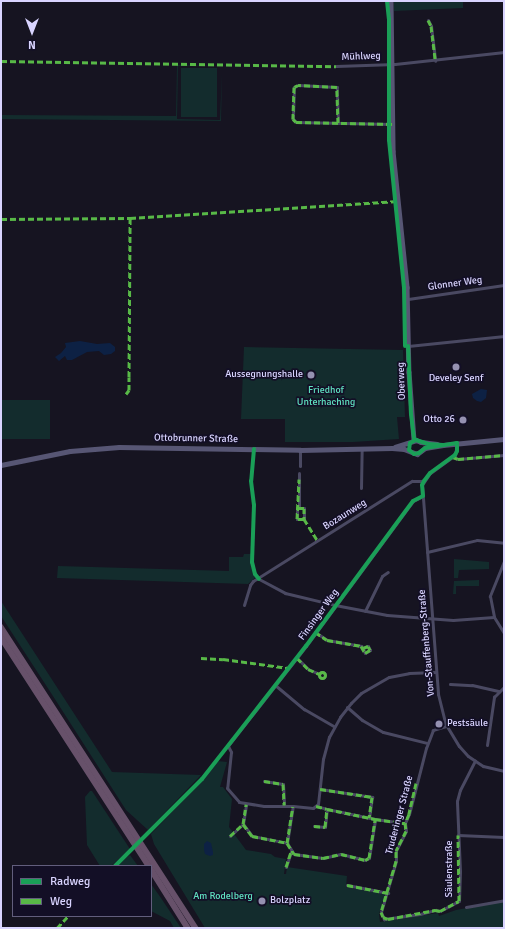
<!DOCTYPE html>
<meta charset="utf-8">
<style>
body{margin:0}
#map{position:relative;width:505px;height:929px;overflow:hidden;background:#161421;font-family:Signika,sans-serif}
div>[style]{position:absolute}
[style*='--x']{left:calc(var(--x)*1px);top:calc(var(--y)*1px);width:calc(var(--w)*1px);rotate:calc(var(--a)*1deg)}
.green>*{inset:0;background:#132c2d;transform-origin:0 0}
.water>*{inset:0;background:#0d2144}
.street>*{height:3px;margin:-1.5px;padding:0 1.5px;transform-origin:1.5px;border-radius:1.5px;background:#4a4962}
.street>.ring{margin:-1.5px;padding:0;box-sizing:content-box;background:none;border:3px solid #4a4962;border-radius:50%}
.secondary>*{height:4.5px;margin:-2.25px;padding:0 2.25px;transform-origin:2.25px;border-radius:2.25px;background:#575674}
.highway>*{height:5.5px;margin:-2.75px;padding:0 2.75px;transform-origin:2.75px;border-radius:2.75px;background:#67516a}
.quiet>*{height:3px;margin-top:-1.5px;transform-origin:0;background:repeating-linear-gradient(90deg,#58b947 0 6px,transparent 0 9px)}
.quiet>.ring{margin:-1.5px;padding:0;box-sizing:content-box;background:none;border:3px solid #58b947;border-radius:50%}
.cycleway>*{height:4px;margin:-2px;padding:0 2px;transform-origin:2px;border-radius:2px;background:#1a9f57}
.dots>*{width:11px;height:11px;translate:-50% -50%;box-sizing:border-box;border:2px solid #130f26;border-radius:50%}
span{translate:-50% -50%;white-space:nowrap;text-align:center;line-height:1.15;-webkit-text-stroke:3.5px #130f26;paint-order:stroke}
.street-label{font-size:10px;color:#d9d4ff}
.poi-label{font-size:10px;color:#d9d4ff}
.right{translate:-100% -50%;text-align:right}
.left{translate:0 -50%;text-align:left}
.park-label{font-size:10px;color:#5fe0c0}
.frame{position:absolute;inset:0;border:2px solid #d9d4ff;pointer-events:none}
.legend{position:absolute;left:12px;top:865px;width:140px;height:52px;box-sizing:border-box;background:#130f26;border:1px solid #625e7d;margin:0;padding:5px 7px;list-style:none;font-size:12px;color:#d9d4ff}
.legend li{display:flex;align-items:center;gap:8px;height:20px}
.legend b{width:20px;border:1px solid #625e7d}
.north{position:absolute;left:12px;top:12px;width:40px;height:40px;-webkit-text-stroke:3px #130f26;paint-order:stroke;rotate:180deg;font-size:11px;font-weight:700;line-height:16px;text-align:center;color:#d9d4ff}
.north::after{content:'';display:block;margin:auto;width:14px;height:18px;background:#d9d4ff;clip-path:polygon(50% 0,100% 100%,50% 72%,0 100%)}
</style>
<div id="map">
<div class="green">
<div style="clip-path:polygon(394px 1px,463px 1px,463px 8px,394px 11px)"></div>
<div style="clip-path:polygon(177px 65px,220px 66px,178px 66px,177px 119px,220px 120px,222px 73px,221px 121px,1px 119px,1px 115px,176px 116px)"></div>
<div style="left:181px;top:68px;width:36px;height:49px"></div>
<div style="clip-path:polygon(244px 347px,403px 350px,405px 417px,397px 417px,399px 439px,353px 442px,285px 442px,285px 419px,241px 419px)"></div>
<div style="left:50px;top:400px;width:39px;height:49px;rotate:90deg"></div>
<div style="clip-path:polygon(244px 554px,251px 554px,251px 566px,256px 577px,248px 584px,57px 578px,58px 566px,229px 571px,229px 557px,243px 557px)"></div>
<div style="clip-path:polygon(454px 559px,489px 562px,489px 569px,459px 570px,458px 578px,454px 578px)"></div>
<div style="clip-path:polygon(479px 580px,479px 586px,456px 586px,456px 594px,453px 594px,454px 581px)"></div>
<div style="clip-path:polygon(1px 601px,112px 772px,201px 775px,148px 830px,126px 810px,51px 693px,1px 616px)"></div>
<div style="clip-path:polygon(217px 761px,227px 762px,220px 787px,223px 787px,232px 799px,229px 827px,246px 850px,271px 854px,275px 857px,286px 859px,284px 874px,286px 874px,287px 867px,347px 876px,346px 887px,385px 894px,379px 914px,380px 922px,438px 913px,439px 916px,456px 910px,504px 901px,504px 928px,205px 928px,154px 844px,151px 834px,202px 781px)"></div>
<div style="clip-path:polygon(90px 791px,92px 791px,130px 849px,111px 866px,100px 866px,87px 845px,85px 797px)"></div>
<div style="clip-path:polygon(130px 855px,138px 866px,118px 866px,127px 857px)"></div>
<div style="clip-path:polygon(151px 884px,161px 898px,181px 928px,174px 928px,170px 921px,151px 911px)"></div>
</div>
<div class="water">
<div style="clip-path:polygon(80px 341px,97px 344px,110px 343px,115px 347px,115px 351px,111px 354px,104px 355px,99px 351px,87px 352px,72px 360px,67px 360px,65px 356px,59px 361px,55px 357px,61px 353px,66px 347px,65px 343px)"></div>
<div style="clip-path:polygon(481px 389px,487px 390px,486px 398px,481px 402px,477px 401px,473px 398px,472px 394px)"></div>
<div style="clip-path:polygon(207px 841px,211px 843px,213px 852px,213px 855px,210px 856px,205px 854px,204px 850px,204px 844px)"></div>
</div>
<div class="street">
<div style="--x:428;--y:20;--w:7;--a:63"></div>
<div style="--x:431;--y:26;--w:35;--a:83"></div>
<div style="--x:336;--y:66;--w:59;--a:-1.9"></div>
<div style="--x:395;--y:64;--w:110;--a:-6.3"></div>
<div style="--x:338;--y:123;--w:36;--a:-92"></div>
<div style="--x:337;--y:87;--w:39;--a:-177"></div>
<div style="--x:298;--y:85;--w:4;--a:153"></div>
<div style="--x:294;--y:87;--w:32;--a:92"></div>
<div style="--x:293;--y:119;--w:4;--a:45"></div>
<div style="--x:296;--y:122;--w:96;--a:1.2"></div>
<div style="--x:408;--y:299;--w:97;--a:-8.3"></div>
<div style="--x:408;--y:346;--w:97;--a:-5.9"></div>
<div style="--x:457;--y:443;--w:12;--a:99"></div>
<div style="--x:455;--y:455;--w:31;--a:144"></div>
<div style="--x:430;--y:473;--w:14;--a:124"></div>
<div style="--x:422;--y:485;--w:210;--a:85.6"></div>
<div style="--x:438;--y:694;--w:30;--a:76"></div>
<div style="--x:445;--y:723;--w:27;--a:59"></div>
<div style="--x:459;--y:746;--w:13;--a:48"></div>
<div style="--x:468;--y:756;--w:18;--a:34"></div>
<div style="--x:483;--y:766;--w:22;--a:13"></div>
<div style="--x:453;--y:457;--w:5;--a:22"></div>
<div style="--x:458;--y:459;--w:46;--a:-5"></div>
<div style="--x:300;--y:466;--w:16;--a:-90"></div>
<div style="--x:361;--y:488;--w:39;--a:-89"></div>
<div style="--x:423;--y:496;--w:11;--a:153"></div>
<div style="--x:413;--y:501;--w:180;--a:126.4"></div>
<div style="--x:306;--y:646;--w:127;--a:128"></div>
<div style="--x:228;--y:746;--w:7;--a:63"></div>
<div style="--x:231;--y:752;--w:36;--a:96"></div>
<div style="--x:227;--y:788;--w:18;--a:49"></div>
<div style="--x:239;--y:802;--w:25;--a:9"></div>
<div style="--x:264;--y:806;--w:29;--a:0"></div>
<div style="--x:293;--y:806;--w:20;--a:6"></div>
<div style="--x:313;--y:808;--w:6;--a:-39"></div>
<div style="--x:318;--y:804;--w:45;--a:-83.7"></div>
<div style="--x:323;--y:759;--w:23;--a:-75"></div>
<div style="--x:329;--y:737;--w:23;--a:-61"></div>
<div style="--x:340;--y:717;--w:18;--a:-52"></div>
<div style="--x:351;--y:703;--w:14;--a:-45"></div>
<div style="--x:361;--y:693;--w:32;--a:-30"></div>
<div style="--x:389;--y:677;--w:20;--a:-11"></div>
<div style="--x:409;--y:673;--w:27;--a:-2"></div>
<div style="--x:299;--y:508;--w:5;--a:0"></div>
<div style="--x:304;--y:508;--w:11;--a:90"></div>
<div style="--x:304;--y:519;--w:7;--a:180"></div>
<div style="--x:297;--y:519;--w:11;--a:-90"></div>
<div style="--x:297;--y:508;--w:2;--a:0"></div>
<div style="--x:299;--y:508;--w:35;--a:-90"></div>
<div style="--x:427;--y:552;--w:51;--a:-13.5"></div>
<div style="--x:477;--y:540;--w:27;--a:6"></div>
<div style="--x:504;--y:561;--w:38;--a:112"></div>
<div style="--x:490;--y:596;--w:21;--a:79"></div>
<div style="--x:494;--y:617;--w:19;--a:58"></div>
<div style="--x:259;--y:579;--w:30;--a:28"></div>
<div style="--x:285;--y:593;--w:51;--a:13.5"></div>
<div style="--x:335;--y:605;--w:53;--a:10.9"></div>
<div style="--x:387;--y:615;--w:66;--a:4.3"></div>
<div style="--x:453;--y:620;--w:41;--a:-4.2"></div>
<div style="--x:244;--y:605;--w:21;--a:-73"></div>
<div style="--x:250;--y:585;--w:5;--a:-53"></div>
<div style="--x:253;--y:581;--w:188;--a:-32.2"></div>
<div style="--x:412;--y:481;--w:12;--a:0"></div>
<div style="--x:365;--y:611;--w:39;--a:-64"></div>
<div style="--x:382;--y:576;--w:7;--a:-34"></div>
<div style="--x:315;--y:632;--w:14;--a:34"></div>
<div style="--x:327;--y:640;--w:35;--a:10"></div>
<div style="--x:361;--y:646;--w:8;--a:60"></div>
<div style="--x:365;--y:653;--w:6;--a:-31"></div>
<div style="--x:370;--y:650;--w:4;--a:-117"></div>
<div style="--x:368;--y:646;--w:5;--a:158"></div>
<div style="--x:297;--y:658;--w:16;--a:45"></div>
<div style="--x:308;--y:669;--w:12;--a:24"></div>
<div class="ring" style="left:319px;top:672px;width:3px;height:3px"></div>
<div style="--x:450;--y:684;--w:22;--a:3"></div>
<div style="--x:472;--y:685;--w:28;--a:13"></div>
<div style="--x:275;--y:685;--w:38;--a:40"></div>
<div style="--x:304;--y:709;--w:34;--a:30"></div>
<div style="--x:347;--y:707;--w:20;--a:41"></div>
<div style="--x:362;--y:720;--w:24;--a:30"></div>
<div style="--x:383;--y:732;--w:45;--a:14"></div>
<div style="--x:446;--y:726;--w:14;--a:163"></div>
<div style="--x:433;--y:730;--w:19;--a:111"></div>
<div style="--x:426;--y:748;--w:68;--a:104.4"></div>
<div style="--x:409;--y:814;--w:10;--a:114"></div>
<div style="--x:405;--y:823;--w:8;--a:83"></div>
<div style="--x:406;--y:831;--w:22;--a:117"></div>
<div style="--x:396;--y:851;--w:10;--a:90"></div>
<div style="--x:396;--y:861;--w:53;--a:106.4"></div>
<div style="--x:381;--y:912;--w:8;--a:67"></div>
<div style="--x:384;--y:919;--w:36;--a:-8"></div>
<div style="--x:420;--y:914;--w:16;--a:-15"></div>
<div style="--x:435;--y:910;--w:5;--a:11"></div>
<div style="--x:440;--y:911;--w:21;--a:-28"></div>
<div style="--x:459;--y:901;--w:30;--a:-88"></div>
<div style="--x:460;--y:871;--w:70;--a:-92.5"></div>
<div style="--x:457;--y:801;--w:11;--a:-75"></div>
<div style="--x:460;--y:790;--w:33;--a:-63"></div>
<div style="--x:487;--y:745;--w:49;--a:-81.7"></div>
<div style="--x:494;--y:697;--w:14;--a:-45"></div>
<div style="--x:264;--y:781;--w:19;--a:9"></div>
<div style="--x:283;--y:784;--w:21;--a:87"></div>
<div style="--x:320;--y:789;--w:53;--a:8.7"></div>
<div style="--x:372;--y:797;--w:21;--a:98"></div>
<div style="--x:316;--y:806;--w:11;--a:15"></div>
<div style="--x:243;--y:824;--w:20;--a:-81"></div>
<div style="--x:314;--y:826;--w:11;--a:5"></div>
<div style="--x:325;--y:827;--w:18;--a:-84"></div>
<div style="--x:327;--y:809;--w:49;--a:11.8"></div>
<div style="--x:375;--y:819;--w:30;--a:8"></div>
<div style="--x:458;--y:835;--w:46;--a:2.5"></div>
<div style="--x:230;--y:836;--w:18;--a:-43"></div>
<div style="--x:243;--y:824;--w:15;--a:53"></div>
<div style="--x:252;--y:836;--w:36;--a:11"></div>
<div style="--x:287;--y:843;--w:13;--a:58"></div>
<div style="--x:294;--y:854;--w:29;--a:8"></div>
<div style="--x:323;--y:858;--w:18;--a:-13"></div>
<div style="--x:341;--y:854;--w:25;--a:14"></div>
<div style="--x:365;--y:860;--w:4;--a:-27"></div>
<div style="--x:369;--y:858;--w:39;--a:-81"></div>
<div style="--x:287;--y:843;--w:37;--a:-81"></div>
<div style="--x:286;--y:867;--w:16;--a:-72"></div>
<div style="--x:347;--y:885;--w:42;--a:11"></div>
<div style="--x:466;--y:907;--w:39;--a:-10"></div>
</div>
<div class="secondary">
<div style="--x:391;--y:1;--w:150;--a:89.2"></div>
<div style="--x:393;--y:151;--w:137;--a:84.1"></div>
<div style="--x:407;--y:287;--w:85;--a:88.7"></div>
<div style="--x:409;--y:372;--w:68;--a:85.8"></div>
<div style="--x:395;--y:447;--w:22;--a:-18"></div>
<div style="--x:416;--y:440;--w:5;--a:22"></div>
<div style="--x:421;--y:442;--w:16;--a:7"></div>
<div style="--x:1;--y:465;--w:70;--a:-11.5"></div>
<div style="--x:70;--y:451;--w:49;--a:-4.7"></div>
<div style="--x:119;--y:447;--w:181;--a:0.9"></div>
<div style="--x:300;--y:450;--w:92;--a:-1.2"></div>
<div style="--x:392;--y:448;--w:12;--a:5"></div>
<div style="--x:404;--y:449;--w:14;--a:21"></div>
<div style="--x:417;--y:454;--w:10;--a:-37"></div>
<div style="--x:425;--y:448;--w:18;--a:-9"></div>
<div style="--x:443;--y:445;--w:61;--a:-5.6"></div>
</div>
<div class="highway">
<div style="--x:1;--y:627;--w:359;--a:57.1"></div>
<div style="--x:1;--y:637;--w:273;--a:57.1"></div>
<div style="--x:151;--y:869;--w:70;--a:57.9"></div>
</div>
<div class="quiet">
<div style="--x:428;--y:20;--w:7;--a:63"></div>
<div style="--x:431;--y:26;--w:35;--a:83"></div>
<div style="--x:1;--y:61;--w:335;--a:0.9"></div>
<div style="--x:338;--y:123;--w:36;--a:-92"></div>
<div style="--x:337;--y:87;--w:39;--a:-177"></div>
<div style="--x:298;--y:85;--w:4;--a:153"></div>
<div style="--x:294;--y:87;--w:32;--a:92"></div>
<div style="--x:293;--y:119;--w:4;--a:45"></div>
<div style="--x:296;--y:122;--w:96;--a:1.2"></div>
<div style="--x:1;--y:219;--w:129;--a:-0.4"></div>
<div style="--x:130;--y:218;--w:269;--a:-3.6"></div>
<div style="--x:126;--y:394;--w:5;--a:-53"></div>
<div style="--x:129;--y:390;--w:13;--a:-90"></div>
<div style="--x:129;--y:377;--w:159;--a:-89.6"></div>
<div style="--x:453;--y:457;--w:5;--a:22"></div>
<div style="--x:458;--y:459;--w:46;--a:-5"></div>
<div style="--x:299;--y:508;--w:5;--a:0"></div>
<div style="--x:304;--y:508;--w:11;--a:90"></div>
<div style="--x:304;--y:519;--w:7;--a:180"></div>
<div style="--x:297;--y:519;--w:40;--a:-87.1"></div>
<div style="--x:304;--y:519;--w:26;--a:58"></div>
<div style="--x:315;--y:632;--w:14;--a:34"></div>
<div style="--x:327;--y:640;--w:35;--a:10"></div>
<div style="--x:361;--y:646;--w:8;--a:60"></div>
<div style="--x:365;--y:653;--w:6;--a:-31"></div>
<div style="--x:370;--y:650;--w:4;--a:-117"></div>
<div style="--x:368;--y:646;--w:5;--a:158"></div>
<div style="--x:201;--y:658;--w:22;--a:3"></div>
<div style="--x:223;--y:659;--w:66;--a:7.9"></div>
<div style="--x:297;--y:658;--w:16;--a:45"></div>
<div style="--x:308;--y:669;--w:12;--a:24"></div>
<div class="ring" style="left:319px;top:672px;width:3px;height:3px"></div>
<div style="--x:264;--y:781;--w:19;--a:9"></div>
<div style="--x:283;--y:784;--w:21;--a:87"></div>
<div style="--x:416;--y:783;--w:32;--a:103"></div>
<div style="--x:409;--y:814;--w:10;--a:114"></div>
<div style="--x:405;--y:823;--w:8;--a:83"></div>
<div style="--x:406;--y:831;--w:22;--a:117"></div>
<div style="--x:396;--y:851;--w:10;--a:90"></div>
<div style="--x:396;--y:861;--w:53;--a:106.4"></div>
<div style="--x:381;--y:912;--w:5;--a:68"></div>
<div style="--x:383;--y:917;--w:5;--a:22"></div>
<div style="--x:388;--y:919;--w:48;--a:-10.8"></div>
<div style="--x:435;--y:910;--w:5;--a:11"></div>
<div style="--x:440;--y:911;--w:21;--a:-28"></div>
<div style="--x:459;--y:901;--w:66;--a:-90.9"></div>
<div style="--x:320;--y:789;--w:53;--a:8.7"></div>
<div style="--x:372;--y:797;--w:21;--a:98"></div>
<div style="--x:316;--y:806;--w:11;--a:15"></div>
<div style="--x:243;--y:824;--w:20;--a:-81"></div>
<div style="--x:314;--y:826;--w:11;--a:5"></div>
<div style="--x:325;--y:827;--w:18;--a:-84"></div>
<div style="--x:327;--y:809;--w:49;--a:11.8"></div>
<div style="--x:375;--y:819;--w:30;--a:8"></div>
<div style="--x:230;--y:836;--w:18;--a:-43"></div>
<div style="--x:243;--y:824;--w:15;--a:53"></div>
<div style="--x:252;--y:836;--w:36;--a:11"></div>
<div style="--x:287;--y:843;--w:13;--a:58"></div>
<div style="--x:294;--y:854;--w:29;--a:8"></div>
<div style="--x:323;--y:858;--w:18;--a:-13"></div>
<div style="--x:341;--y:854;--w:25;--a:14"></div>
<div style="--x:365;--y:860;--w:4;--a:-27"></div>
<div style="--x:369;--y:858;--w:39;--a:-81"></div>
<div style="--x:287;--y:843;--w:37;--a:-81"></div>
<div style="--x:286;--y:867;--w:16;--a:-72"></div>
<div style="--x:347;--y:885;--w:42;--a:11"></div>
<div style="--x:57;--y:928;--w:16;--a:-47"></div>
</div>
<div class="cycleway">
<div style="--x:387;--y:1;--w:18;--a:84"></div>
<div style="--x:389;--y:19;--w:121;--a:90"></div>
<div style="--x:389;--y:140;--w:148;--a:84.2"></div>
<div style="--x:404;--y:287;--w:59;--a:89"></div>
<div style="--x:408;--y:346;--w:68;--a:87.5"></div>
<div style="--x:411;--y:414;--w:26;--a:83"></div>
<div style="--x:254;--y:449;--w:32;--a:95"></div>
<div style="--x:251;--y:481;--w:24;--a:83"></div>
<div style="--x:254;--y:505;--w:57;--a:92"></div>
<div style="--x:252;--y:562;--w:12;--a:76"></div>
<div style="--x:255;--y:574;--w:6;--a:51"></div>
<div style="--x:115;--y:866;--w:123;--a:-45"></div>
<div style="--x:202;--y:779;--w:169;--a:-52"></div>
<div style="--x:306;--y:646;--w:180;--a:-53.6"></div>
<div style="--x:413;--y:501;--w:11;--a:-27"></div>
<div style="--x:423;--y:496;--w:11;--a:-95"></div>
<div style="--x:422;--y:485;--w:4;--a:-63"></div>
<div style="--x:424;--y:481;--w:10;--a:-53"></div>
<div style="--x:430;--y:473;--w:31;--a:-36"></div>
<div style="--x:455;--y:455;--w:4;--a:-63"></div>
<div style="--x:457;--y:451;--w:8;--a:-90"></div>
<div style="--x:457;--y:443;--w:32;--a:171"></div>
<div style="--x:425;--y:448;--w:8;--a:140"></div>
<div style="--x:419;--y:453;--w:5;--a:169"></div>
<div style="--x:414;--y:454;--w:6;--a:-141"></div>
<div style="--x:409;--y:450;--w:7;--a:-82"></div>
<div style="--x:410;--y:443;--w:7;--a:-27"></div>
<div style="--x:416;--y:440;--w:13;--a:18"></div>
<div style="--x:428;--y:444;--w:15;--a:4"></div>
</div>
<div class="dots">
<div style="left:456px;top:367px;background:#9591b1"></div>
<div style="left:311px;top:375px;background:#9591b1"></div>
<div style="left:463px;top:420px;background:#9591b1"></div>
<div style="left:439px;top:724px;background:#9591b1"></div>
<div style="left:262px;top:901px;background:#9591b1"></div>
</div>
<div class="street-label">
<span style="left:361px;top:57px;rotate:-2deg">Mühlweg</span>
<span style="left:455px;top:284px;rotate:-8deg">Glonner Weg</span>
<span style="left:402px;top:381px;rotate:-92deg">Oberweg</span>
<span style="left:196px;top:439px;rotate:1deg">Ottobrunner Straße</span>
<span style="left:345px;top:515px;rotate:-32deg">Bozaunweg</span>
<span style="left:319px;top:615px;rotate:-54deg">Finsinger Weg</span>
<span style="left:427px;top:643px;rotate:-95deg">Von-Stauffenberg-Straße</span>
<span style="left:400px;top:815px;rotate:-75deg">Truderinger Straße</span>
<span style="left:450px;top:869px;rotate:-90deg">Säulenstraße</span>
</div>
<div class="poi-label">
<span class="right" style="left:303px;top:375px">Aussegnungshalle</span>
<span style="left:456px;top:379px">Develey Senf</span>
<span class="right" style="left:455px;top:420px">Otto 26</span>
<span class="left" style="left:447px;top:724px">Pestsäule</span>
<span class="left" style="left:270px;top:901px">Bolzplatz</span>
</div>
<div class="park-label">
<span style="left:326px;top:396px">Friedhof<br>Unterhaching</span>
<span style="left:223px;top:897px">Am Rodelberg</span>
</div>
<div class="frame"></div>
<ul class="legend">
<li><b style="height:5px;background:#1a9f57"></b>Radweg</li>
<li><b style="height:5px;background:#58b947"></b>Weg</li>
</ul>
<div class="north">N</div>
</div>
